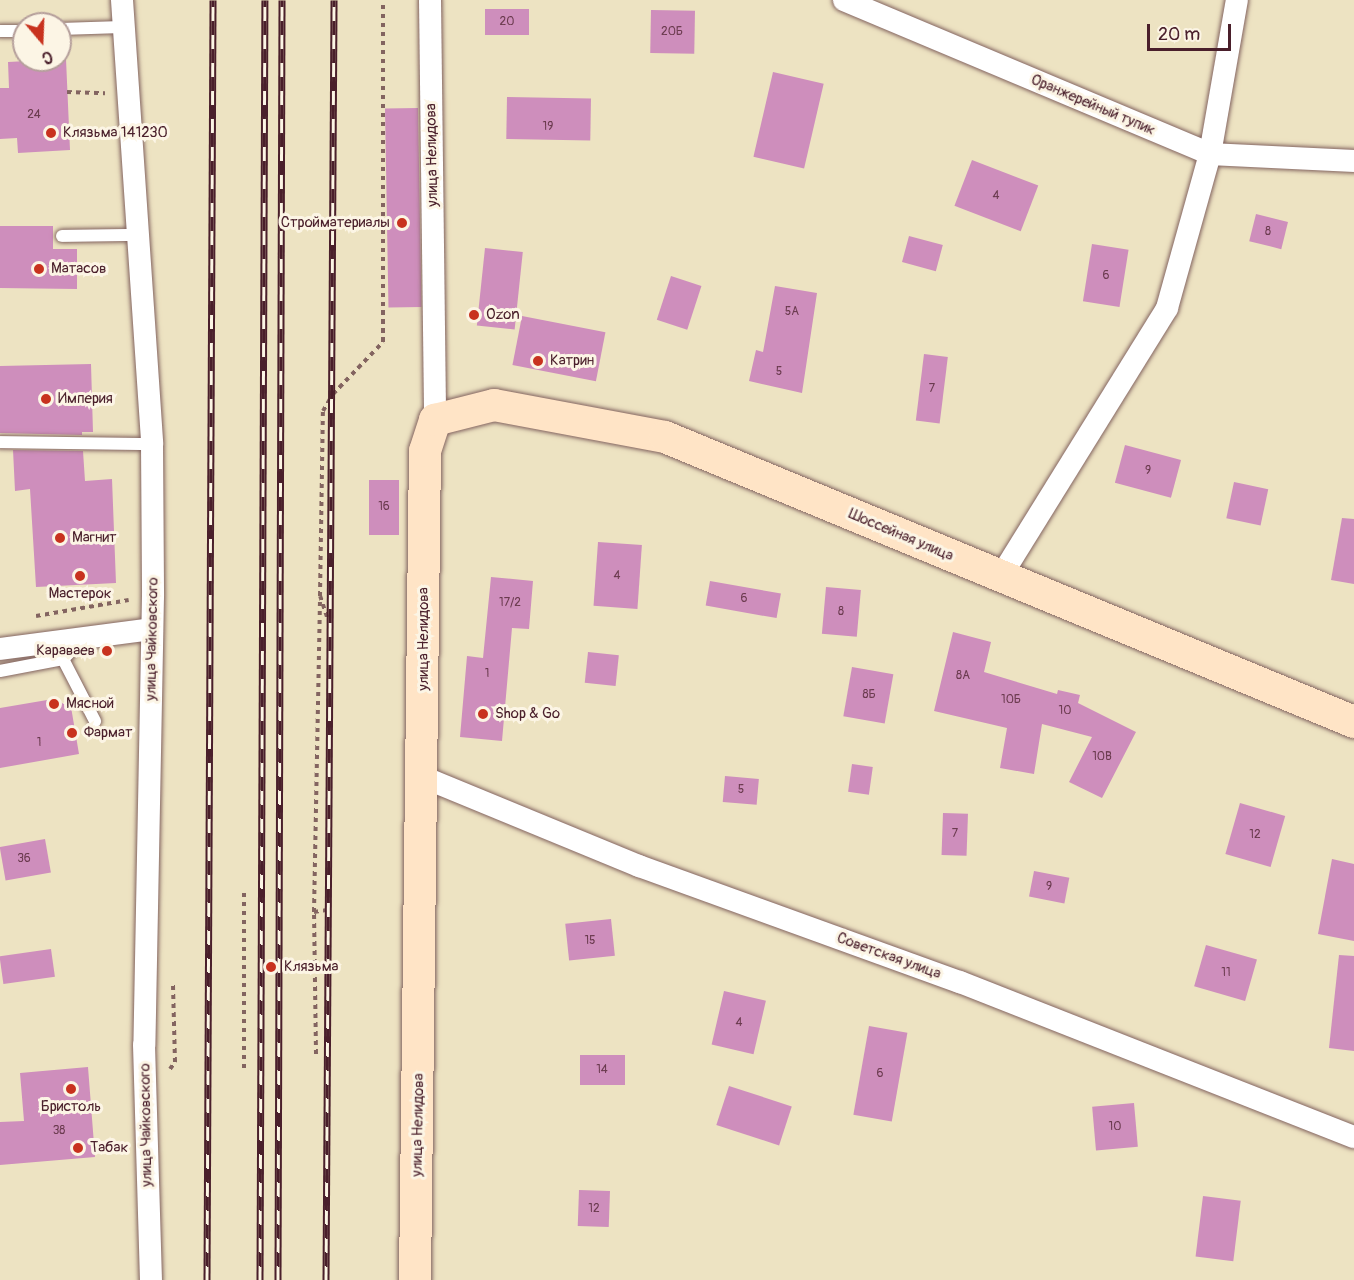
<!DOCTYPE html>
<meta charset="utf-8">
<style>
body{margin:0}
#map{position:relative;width:1354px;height:1280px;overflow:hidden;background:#ede3c2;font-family:Pangolin,sans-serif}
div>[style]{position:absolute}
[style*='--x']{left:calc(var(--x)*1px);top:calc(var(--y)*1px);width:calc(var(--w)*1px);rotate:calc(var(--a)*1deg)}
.building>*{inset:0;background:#ce8ebc;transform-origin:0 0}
.path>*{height:4px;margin-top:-2px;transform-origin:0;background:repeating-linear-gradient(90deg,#836460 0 4.5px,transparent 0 9px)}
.roads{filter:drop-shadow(0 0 2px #836460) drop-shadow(0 0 2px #836460)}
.lane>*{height:12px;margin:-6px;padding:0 6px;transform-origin:6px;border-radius:6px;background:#fff}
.street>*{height:22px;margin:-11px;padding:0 11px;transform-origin:11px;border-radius:11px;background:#fff}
.secondary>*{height:32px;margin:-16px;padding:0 16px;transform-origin:16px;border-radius:16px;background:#ffe4c6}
.rail>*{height:7px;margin-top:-3.5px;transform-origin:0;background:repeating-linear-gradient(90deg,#fcf5e5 0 14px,#4a1f2b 0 28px);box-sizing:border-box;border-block:2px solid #4a1f2b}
.dots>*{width:16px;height:16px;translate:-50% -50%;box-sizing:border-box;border:3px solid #fcf5e5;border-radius:50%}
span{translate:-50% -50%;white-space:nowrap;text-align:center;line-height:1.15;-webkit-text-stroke:6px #fcf5e5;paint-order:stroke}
.number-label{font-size:12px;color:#6b3b4f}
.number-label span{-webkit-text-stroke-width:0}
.street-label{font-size:15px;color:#4a1f2b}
.poi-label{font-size:15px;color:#4a1f2b}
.left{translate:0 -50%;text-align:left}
.right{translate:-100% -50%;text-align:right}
.north{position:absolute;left:12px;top:12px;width:60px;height:60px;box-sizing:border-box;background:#fcf5e5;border:2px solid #b59f9b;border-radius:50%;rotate:161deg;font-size:16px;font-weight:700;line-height:24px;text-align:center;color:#4a1f2b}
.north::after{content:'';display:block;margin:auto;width:21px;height:27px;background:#c8321e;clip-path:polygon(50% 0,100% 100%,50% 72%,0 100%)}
.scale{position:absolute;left:1147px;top:24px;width:84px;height:27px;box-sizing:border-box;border:3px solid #4a1f2b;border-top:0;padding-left:8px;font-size:18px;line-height:21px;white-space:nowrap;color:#4a1f2b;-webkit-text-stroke:4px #fcf5e5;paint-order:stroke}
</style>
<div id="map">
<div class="building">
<div style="left:485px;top:9px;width:44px;height:26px"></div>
<div style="left:651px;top:10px;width:44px;height:43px;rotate:1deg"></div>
<div style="clip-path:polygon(66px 59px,70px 150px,18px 153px,17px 138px,0 139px,0 88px,9px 88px,8px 62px)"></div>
<div style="left:773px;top:72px;width:52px;height:87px;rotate:13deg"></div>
<div style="left:507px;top:97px;width:84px;height:42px;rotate:1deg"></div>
<div style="left:418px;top:108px;width:199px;height:33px;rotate:89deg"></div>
<div style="left:972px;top:160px;width:71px;height:49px;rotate:21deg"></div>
<div style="left:1256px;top:214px;width:33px;height:28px;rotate:14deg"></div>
<div style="clip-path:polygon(0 226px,53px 226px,53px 249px,77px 249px,77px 289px,0 288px)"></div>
<div style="left:909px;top:236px;width:35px;height:27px;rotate:15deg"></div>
<div style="left:1092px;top:244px;width:37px;height:58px;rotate:9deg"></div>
<div style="left:485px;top:248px;width:38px;height:78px;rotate:6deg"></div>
<div style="left:671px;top:276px;width:32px;height:46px;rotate:18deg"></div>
<div style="clip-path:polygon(775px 286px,817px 293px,802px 393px,749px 381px,756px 350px,763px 352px)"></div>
<div style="left:522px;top:316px;width:85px;height:50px;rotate:11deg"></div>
<div style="left:924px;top:354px;width:24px;height:67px;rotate:7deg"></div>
<div style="clip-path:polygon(91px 364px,93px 432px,82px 432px,82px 435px,0 433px,0 366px)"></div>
<div style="left:1125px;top:445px;width:58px;height:39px;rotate:15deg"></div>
<div style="clip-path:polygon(13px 450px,83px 451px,85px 481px,112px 479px,116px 583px,36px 587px,30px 489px,15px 491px)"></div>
<div style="left:369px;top:480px;width:30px;height:55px"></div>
<div style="left:1234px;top:482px;width:35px;height:37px;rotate:12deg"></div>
<div style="clip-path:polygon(1342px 518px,1354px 519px,1354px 584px,1331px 580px)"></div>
<div style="left:598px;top:542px;width:44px;height:64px;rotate:4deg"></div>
<div style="clip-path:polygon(491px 577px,533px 581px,529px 629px,512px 628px,502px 741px,460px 737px,467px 656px,483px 658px)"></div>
<div style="left:710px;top:581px;width:72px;height:25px;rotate:10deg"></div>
<div style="left:826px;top:587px;width:35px;height:47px;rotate:5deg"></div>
<div style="clip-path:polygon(953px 632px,991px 642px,984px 672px,1057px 694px,1058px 690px,1080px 695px,1078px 703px,1136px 732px,1102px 798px,1069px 782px,1092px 737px,1042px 724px,1034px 774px,1000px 768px,1007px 728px,934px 711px)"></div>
<div style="left:588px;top:652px;width:31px;height:31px;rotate:6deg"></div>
<div style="left:852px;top:667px;width:42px;height:50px;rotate:10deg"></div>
<div style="clip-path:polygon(53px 699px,71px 707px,79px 754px,0 768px,0 708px)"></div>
<div style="left:852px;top:764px;width:21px;height:28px;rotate:8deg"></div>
<div style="left:725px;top:776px;width:34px;height:26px;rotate:5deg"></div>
<div style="left:1240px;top:803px;width:47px;height:53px;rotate:16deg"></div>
<div style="left:943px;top:813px;width:25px;height:42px;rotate:2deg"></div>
<div style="left:45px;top:839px;width:34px;height:46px;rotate:80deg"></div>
<div style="clip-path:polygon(1332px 859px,1354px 864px,1354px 941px,1318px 934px)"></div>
<div style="left:1034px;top:871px;width:36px;height:26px;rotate:11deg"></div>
<div style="left:611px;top:919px;width:37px;height:46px;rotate:84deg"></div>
<div style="left:1206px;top:945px;width:53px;height:43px;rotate:16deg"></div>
<div style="left:51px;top:949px;width:28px;height:52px;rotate:82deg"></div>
<div style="clip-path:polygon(1339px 955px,1354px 956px,1354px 1051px,1329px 1048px)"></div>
<div style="left:724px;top:991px;width:43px;height:55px;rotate:13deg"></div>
<div style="left:869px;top:1026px;width:39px;height:90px;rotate:10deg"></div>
<div style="left:580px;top:1055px;width:45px;height:30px"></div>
<div style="clip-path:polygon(88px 1067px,95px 1157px,0 1165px,0 1122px,24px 1121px,20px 1073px)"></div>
<div style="left:729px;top:1086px;width:66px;height:41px;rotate:18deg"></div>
<div style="left:1134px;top:1103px;width:44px;height:42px;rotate:85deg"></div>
<div style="left:579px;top:1190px;width:31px;height:36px;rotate:2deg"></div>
<div style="left:1203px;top:1196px;width:38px;height:61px;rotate:7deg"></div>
</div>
<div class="path">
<div style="--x:67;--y:92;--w:38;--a:2"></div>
<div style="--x:36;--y:616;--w:94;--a:-9.8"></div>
<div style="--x:327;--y:617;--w:22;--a:-108"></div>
<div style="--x:320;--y:596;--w:185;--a:-89.1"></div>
<div style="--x:323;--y:411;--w:20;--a:-60"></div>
<div style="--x:333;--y:394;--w:72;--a:-46.1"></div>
<div style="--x:383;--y:342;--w:342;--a:-90"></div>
<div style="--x:244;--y:893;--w:177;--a:90"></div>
<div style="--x:314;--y:912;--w:12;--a:-9"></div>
<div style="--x:316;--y:1054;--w:142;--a:-90.8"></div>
<div style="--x:314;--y:912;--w:310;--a:-88.9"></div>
<div style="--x:170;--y:1069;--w:9;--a:-54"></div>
<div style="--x:175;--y:1062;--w:79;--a:-91.5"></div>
</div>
<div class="roads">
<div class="lane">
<div style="--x:60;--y:29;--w:62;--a:-1.8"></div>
<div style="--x:0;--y:31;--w:24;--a:0"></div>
<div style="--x:62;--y:236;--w:76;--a:-0.8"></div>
<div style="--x:0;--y:442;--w:152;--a:0.8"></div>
<div style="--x:63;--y:659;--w:70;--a:62.7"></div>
<div style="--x:0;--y:671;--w:64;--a:-10.8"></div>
<div style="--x:63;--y:659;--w:11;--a:-45"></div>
<div style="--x:71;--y:651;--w:11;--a:-85"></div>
</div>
<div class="street">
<div style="--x:122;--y:0;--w:445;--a:86.1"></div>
<div style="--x:152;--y:444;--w:152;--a:89.6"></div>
<div style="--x:153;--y:596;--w:449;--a:91.1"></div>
<div style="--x:144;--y:1045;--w:235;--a:88.3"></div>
<div style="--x:430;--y:0;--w:420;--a:89.3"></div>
<div style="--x:844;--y:0;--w:397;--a:22.8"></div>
<div style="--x:1210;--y:154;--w:144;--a:2.8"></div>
<div style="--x:1001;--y:576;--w:315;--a:-58.2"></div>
<div style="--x:1167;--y:308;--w:160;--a:-74.4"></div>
<div style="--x:1210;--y:154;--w:156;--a:-80.1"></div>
<div style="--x:0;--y:649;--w:153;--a:-7.5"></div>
<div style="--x:423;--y:777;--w:234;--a:22.4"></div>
<div style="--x:639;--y:866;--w:341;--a:19.9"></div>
<div style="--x:960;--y:982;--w:423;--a:21.5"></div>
</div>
<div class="secondary">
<div style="--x:415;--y:1280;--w:829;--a:-89.31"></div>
<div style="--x:425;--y:451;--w:33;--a:-72"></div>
<div style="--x:435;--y:420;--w:61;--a:-14.3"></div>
<div style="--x:494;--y:405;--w:174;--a:10.6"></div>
<div style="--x:665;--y:437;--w:746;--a:22.47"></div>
</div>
</div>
<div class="rail">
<div style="--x:207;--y:1280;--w:1280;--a:-89.73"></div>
<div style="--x:260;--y:1280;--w:1280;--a:-89.78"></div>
<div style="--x:278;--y:1280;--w:1280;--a:-89.82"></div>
<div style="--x:326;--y:1280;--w:1280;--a:-89.64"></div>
</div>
<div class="dots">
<div style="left:51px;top:133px;background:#c8321e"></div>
<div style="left:402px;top:223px;background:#c8321e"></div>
<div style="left:39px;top:269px;background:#c8321e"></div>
<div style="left:474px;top:315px;background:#c8321e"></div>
<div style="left:538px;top:361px;background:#c8321e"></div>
<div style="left:46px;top:399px;background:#c8321e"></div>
<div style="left:60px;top:538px;background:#c8321e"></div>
<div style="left:80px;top:576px;background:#c8321e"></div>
<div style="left:107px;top:651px;background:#c8321e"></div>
<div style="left:54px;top:704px;background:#c8321e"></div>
<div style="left:483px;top:714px;background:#c8321e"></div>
<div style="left:72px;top:733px;background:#c8321e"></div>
<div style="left:271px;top:967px;background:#c8321e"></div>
<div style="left:71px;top:1089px;background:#c8321e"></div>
<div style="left:78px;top:1148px;background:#c8321e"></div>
</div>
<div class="number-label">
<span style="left:507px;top:22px">20</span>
<span style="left:672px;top:32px">20Б</span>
<span style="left:34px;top:115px">24</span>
<span style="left:548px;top:127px">19</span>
<span style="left:996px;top:196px">4</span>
<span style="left:1268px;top:232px">8</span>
<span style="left:1106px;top:276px">6</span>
<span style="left:792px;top:312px">5А</span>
<span style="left:779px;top:372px">5</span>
<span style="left:932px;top:389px">7</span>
<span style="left:1148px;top:471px">9</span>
<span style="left:384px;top:507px">16</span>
<span style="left:617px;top:576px">4</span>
<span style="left:744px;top:599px">6</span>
<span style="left:510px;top:603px">17/2</span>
<span style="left:841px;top:612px">8</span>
<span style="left:487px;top:674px">1</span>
<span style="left:963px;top:676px">8А</span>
<span style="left:869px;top:695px">8Б</span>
<span style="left:1011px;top:700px">10Б</span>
<span style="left:1065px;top:711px">10</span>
<span style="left:39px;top:743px">1</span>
<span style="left:1102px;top:757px">10В</span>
<span style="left:741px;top:790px">5</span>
<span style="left:955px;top:834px">7</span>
<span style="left:1255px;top:835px">12</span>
<span style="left:24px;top:859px">36</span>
<span style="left:1049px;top:887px">9</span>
<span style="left:590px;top:941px">15</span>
<span style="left:1226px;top:973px">11</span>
<span style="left:739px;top:1023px">4</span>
<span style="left:602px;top:1070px">14</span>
<span style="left:880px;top:1074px">6</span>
<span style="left:1115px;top:1127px">10</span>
<span style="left:59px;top:1131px">38</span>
<span style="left:594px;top:1209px">12</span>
</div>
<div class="street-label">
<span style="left:1093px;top:105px;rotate:23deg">Оранжерейный тупик</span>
<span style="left:432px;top:155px;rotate:-91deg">улица Нелидова</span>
<span style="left:901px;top:535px;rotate:23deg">Шоссейная улица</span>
<span style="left:152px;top:639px;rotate:-89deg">улица Чайковского</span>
<span style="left:424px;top:639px;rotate:-90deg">улица Нелидова</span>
<span style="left:889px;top:956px;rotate:20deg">Советская улица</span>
<span style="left:146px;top:1125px;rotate:-91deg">улица Чайковского</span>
<span style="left:418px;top:1125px;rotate:-89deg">улица Нелидова</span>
</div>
<div class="poi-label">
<span class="left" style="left:63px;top:133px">Клязьма 141230</span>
<span class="right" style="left:390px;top:223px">Стройматериалы</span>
<span class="left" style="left:51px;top:269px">Матасов</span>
<span class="left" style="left:486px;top:315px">Ozon</span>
<span class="left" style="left:550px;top:361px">Катрин</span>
<span class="left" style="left:58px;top:399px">Империя</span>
<span class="left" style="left:72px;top:538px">Магнит</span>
<span style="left:80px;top:594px">Мастерок</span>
<span class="right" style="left:95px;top:651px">Караваев</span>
<span class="left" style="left:66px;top:704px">Мясной</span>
<span class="left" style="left:495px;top:714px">Shop &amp; Go</span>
<span class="left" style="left:84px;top:733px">Фармат</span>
<span class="left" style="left:284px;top:967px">Клязьма</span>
<span style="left:71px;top:1107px">Бристоль</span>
<span class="left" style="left:90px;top:1148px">Табак</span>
</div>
<div class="north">С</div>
<div class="scale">20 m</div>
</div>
